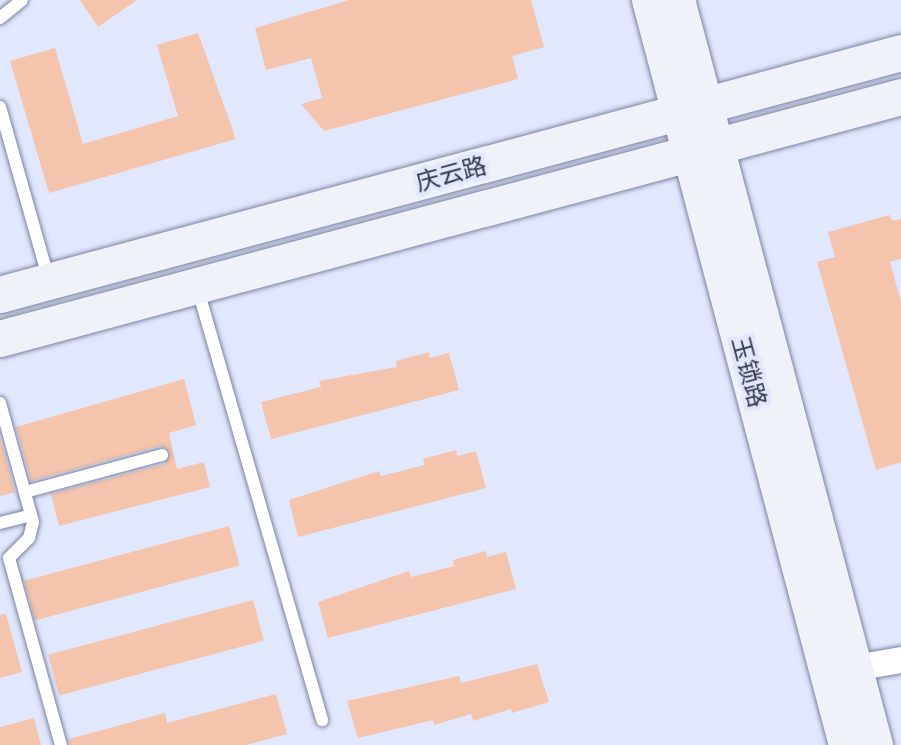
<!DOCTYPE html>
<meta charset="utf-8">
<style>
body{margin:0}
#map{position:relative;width:901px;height:745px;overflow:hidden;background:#e1e7fc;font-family:"Asap Condensed","Noto Sans SC",sans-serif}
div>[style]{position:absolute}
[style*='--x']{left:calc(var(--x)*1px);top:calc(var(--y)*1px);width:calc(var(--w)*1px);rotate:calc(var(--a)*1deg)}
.building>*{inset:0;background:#f4c4ad;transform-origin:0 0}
.roads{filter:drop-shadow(0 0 2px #7a83a2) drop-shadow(0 0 2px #7a83a2)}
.lane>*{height:12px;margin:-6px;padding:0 6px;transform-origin:6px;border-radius:6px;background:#fff}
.street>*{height:26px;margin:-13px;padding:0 13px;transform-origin:13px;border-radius:13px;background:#fff}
.secondary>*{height:36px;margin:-18px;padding:0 18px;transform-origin:18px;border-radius:18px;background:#f0f2fa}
span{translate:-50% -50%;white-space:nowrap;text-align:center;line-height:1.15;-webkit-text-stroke:8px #e1e7fc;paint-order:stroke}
.street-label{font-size:24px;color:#343845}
</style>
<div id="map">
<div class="building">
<div style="clip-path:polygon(80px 0,137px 0,98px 27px)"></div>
<div style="clip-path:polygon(349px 0,531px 0,544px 47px,512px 56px,518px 79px,324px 131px,301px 104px,322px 98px,311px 58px,266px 70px,255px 28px)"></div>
<div style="clip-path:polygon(198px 33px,236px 139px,49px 193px,10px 61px,55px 48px,83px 144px,178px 116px,157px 45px)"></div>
<div style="clip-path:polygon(890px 215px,892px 221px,901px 219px,901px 259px,890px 262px,901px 302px,901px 462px,876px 470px,817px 262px,835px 257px,828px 232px)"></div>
<div style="clip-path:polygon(429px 352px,430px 358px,449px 353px,459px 390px,271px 439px,261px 402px,321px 387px,319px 381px,397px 367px,396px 361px)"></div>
<div style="clip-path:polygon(184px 379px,196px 425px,169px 433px,177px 469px,204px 462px,210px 487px,59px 526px,51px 494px,164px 464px,170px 452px,160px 446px,31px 481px,16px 427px)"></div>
<div style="clip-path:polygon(0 437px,15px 492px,0 496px)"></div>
<div style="clip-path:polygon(456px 450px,457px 456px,476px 451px,486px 488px,298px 537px,289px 500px,379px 471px,381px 476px,425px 465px,423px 459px)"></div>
<div style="left:229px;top:526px;width:41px;height:212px;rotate:75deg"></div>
<div style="clip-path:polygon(486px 551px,487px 557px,506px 552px,516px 589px,328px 638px,318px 602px,409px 571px,411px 577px,454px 566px,453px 560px)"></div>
<div style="left:253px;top:600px;width:42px;height:212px;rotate:75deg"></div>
<div style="clip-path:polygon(6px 614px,22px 672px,0 678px,0 615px)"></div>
<div style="clip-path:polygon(537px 664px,549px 702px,512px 713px,511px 709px,473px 721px,471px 714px,434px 725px,433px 720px,358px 738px,347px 701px,459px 676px,461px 683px)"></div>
<div style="clip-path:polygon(276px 694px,287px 734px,246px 745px,70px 745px,69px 739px,165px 713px,167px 723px)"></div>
<div style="clip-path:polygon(34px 718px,41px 745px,0 745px,0 727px)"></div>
</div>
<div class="roads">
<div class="lane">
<div style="--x:0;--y:18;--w:28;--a:-39"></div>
<div style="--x:0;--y:107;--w:177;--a:74.2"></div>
<div style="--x:198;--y:290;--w:448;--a:73.9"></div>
<div style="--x:0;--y:403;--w:123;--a:74.5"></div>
<div style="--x:33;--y:522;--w:16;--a:104"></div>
<div style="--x:29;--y:538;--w:28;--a:135"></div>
<div style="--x:9;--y:558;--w:194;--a:74.5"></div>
<div style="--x:25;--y:492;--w:142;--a:-15.1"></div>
<div style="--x:0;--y:523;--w:32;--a:-14"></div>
</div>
<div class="street">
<div style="--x:855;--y:668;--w:47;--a:-9.9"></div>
</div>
<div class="secondary">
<div style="--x:650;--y:0;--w:771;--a:75.19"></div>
<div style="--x:677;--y:0;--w:771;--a:75.12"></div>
<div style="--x:0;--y:295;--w:933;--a:-15.03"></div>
<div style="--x:0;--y:339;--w:933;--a:-15.03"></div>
</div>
</div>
<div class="street-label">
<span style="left:451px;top:174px;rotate:-15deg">庆云路</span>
<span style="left:749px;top:372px;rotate:75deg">玉锁路</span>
</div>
</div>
